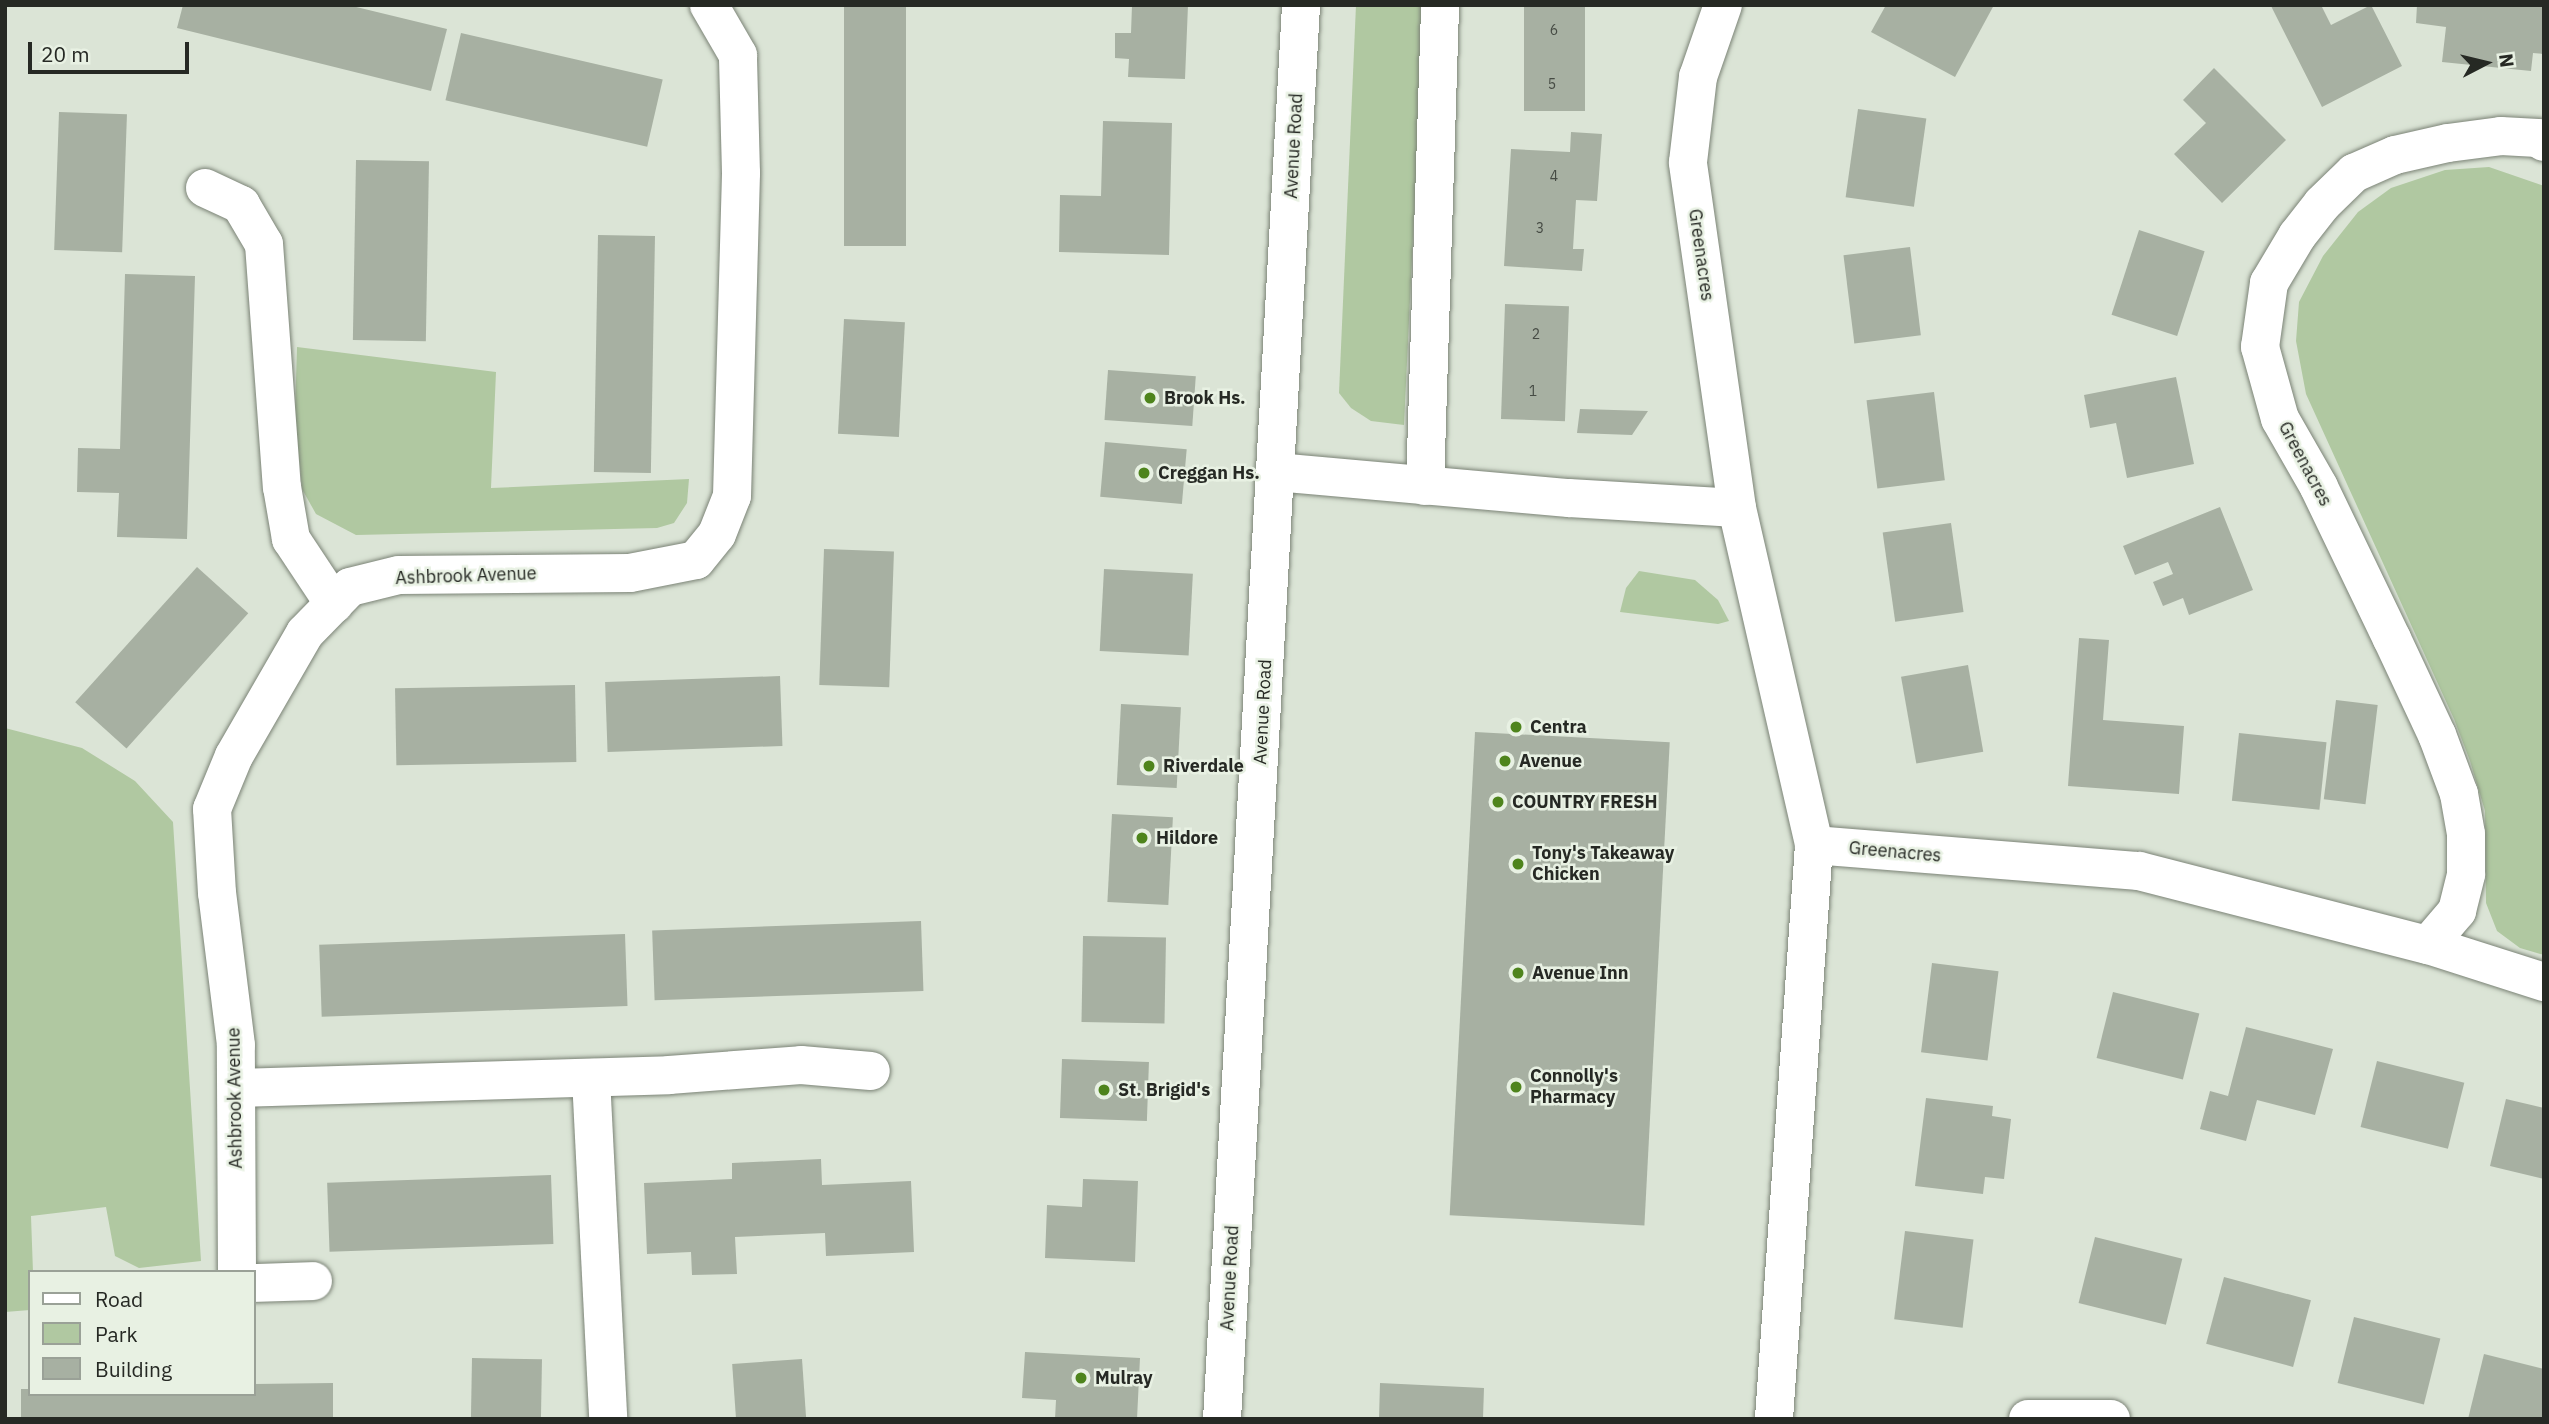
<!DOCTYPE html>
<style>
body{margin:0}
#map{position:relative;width:2549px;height:1424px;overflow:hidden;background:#dbe4d6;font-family:"IBM Plex Sans",sans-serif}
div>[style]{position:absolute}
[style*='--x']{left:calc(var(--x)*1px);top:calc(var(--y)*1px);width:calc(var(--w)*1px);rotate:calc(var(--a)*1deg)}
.green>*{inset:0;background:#b0c8a1}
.building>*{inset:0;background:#a7b0a2;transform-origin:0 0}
.roads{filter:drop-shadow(0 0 2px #7b8376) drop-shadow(0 0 2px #7b8376)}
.minor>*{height:38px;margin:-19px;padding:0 19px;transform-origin:19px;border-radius:19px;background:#fff}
.dots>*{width:19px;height:19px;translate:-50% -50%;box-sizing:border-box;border:4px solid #e8f1e3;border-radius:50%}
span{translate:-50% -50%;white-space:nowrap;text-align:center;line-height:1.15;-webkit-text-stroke:5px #e8f1e3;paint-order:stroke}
.number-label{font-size:14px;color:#464b44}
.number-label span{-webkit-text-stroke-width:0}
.street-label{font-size:18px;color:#262924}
.poi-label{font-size:18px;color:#262924;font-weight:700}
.left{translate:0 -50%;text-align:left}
.frame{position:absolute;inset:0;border:7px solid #262924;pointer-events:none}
.legend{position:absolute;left:28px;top:1270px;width:228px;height:126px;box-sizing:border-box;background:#e8f1e3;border:2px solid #9aa197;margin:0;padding:9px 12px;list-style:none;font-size:21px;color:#262924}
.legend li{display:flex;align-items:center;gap:14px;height:35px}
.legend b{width:35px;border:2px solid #9aa197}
.north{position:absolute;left:2451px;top:28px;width:70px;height:70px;-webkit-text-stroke:5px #e8f1e3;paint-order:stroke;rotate:83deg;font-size:19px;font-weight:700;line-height:28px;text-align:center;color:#262924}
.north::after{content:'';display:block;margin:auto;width:24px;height:32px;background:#262924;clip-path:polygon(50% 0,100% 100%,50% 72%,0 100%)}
.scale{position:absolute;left:28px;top:42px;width:161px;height:32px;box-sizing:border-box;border:4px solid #262924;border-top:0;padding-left:9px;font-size:21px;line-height:24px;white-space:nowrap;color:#262924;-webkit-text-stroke:5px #e8f1e3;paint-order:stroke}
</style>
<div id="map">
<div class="green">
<div style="clip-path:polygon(1356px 5px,1424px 5px,1404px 425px,1371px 421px,1351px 408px,1339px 393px)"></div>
<div style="clip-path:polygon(2489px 167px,2544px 186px,2544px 955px,2520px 948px,2497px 931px,2486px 903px,2485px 811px,2470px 761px,2454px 719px,2306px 394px,2296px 341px,2299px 302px,2323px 256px,2358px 212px,2391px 188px,2445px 170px)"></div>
<div style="clip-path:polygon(297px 347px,496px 372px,491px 488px,689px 479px,687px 503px,674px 523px,657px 528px,356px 535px,316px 514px,302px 489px,295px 415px)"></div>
<div style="clip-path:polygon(1639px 571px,1695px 580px,1718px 600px,1729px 621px,1718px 624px,1620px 612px,1626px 588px)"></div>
<div style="clip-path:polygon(5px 728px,82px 748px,135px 781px,173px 822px,201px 1261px,139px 1268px,115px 1256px,106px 1207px,31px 1216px,33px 1272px,30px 1272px,30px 1310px,5px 1312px)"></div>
</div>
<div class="building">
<div style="clip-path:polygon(183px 5px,348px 5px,447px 29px,431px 91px,177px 28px)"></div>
<div style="left:844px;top:5px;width:62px;height:241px"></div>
<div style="clip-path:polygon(1132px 5px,1188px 5px,1185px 79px,1128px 77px,1129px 59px,1115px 58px,1115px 33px,1131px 33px)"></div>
<div style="left:1524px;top:5px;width:61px;height:106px"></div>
<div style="clip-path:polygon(1886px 5px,1994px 5px,1955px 77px,1871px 32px)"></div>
<div style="clip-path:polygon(2321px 5px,2331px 25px,2371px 5px,2402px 66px,2322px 107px,2271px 6px)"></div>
<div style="clip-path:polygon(2417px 5px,2544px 5px,2544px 54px,2533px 53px,2531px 71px,2442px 62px,2446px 27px,2416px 23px)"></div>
<div style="left:461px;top:33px;width:207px;height:69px;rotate:13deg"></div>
<div style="clip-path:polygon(2214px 68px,2286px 140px,2222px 203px,2174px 154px,2206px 123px,2183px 100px)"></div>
<div style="left:1858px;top:109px;width:69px;height:89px;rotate:8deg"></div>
<div style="left:59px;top:112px;width:68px;height:138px;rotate:2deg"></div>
<div style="clip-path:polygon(1103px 121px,1172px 123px,1169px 255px,1059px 252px,1060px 195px,1101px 196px)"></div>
<div style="clip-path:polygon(1571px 132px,1602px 134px,1597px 201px,1576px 200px,1573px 249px,1584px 249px,1582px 271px,1504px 266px,1511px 149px,1570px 152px)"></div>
<div style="left:356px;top:160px;width:73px;height:180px;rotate:1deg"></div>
<div style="left:2139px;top:230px;width:69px;height:89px;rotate:18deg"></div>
<div style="left:598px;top:235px;width:57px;height:237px;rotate:1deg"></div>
<div style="left:1910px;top:247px;width:89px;height:67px;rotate:83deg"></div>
<div style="clip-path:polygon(125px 274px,195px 276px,187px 539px,117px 537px,119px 493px,77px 492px,78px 448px,120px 449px)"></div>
<div style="left:1505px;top:304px;width:64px;height:115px;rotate:2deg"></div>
<div style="left:844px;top:319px;width:61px;height:115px;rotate:3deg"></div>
<div style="left:1108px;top:370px;width:88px;height:50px;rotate:4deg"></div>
<div style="clip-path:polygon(2176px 377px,2194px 464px,2127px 478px,2116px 423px,2090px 428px,2084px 395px)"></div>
<div style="left:1934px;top:392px;width:89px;height:68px;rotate:83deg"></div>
<div style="clip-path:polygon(1580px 409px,1648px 411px,1632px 435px,1577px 433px)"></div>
<div style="left:1105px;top:442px;width:82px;height:55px;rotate:5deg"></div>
<div style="clip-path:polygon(2220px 507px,2253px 590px,2189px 615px,2183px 598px,2163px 606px,2153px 582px,2173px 574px,2168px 562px,2135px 575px,2123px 546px)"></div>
<div style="left:1951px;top:523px;width:90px;height:69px;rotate:82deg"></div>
<div style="left:824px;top:549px;width:70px;height:136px;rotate:2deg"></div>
<div style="left:197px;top:567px;width:69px;height:182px;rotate:42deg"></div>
<div style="left:1104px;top:569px;width:89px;height:82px;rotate:3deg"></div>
<div style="clip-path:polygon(2079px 638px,2109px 640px,2103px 720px,2184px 726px,2179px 794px,2068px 786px)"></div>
<div style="left:1968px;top:665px;width:88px;height:68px;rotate:80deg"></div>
<div style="left:780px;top:676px;width:70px;height:175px;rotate:88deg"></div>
<div style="left:575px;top:685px;width:77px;height:180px;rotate:89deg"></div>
<div style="left:2336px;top:700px;width:42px;height:100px;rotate:7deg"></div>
<div style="left:1121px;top:704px;width:60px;height:81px;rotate:3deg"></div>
<div style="left:1475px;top:732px;width:195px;height:484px;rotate:3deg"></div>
<div style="left:2239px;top:733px;width:88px;height:68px;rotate:6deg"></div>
<div style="left:1112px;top:814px;width:61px;height:88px;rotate:3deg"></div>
<div style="left:921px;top:921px;width:70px;height:269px;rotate:88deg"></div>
<div style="left:625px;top:934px;width:72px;height:306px;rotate:88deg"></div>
<div style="left:1083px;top:936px;width:83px;height:86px;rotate:1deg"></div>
<div style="left:1932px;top:963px;width:67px;height:90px;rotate:7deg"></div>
<div style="left:2113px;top:992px;width:89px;height:68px;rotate:14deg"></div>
<div style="clip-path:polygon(2246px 1027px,2333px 1049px,2315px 1115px,2257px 1100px,2246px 1141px,2200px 1129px,2210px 1091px,2228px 1096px)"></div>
<div style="left:1062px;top:1059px;width:87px;height:59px;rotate:2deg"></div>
<div style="left:2377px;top:1061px;width:90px;height:68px;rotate:14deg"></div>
<div style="clip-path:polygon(1926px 1098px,1993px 1106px,1992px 1116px,2011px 1119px,2004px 1179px,1985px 1177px,1983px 1194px,1915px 1186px)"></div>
<div style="clip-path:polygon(2506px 1099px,2544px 1108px,2544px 1179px,2490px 1166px)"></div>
<div style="clip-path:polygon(821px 1159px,822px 1185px,911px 1181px,914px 1252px,826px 1256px,825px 1233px,735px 1237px,737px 1274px,692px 1275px,691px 1252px,647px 1254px,644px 1183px,732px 1179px,732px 1163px)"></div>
<div style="left:551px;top:1175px;width:69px;height:224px;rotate:88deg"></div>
<div style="clip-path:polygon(1083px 1179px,1138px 1181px,1135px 1262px,1045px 1258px,1047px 1205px,1082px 1207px)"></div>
<div style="left:1905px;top:1231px;width:69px;height:89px;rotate:7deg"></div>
<div style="left:2095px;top:1237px;width:90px;height:68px;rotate:14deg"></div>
<div style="left:2224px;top:1277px;width:90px;height:69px;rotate:15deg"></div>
<div style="left:2354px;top:1317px;width:89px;height:68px;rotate:14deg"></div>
<div style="clip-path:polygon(1025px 1352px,1140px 1358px,1137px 1419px,1055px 1419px,1056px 1400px,1022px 1398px)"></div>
<div style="clip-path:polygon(2484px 1354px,2544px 1369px,2544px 1419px,2468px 1419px)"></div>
<div style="left:472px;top:1358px;width:70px;height:61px;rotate:1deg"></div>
<div style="left:802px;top:1359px;width:60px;height:70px;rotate:86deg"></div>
<div style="clip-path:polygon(333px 1383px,333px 1419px,21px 1419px,21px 1389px,30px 1389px,30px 1394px,254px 1394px,254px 1384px)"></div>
<div style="clip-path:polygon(1380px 1383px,1484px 1388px,1483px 1418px,1379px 1419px)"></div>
</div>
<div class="roads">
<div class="minor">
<div style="--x:205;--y:188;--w:40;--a:25"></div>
<div style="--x:241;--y:205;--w:45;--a:59.5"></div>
<div style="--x:264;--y:244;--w:244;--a:85.8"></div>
<div style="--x:282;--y:487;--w:53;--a:80.2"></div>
<div style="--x:291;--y:539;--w:78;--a:56.5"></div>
<div style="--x:1276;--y:472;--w:294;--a:5.1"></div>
<div style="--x:1569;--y:498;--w:168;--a:3.4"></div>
<div style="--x:1737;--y:508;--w:349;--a:-98.1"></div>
<div style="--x:1688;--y:162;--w:86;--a:-83.3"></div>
<div style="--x:1698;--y:77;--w:76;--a:-70.9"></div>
<div style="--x:1425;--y:486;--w:481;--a:-88.2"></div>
<div style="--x:1737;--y:508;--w:346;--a:77.1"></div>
<div style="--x:1814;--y:845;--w:575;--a:93.99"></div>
<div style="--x:1814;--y:845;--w:326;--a:4.6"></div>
<div style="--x:2139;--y:871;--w:298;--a:14.4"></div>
<div style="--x:2428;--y:945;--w:122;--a:17.7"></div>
<div style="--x:2428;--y:945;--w:45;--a:-49.5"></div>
<div style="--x:2457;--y:911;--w:38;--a:-76"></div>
<div style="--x:2466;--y:874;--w:40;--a:-90"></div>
<div style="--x:2466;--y:834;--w:41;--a:-99.9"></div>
<div style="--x:2459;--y:794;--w:63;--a:-110.4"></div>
<div style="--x:2437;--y:735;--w:106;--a:-115.1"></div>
<div style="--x:2392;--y:639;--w:169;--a:-115.7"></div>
<div style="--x:2319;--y:487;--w:78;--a:-119.8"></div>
<div style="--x:2280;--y:419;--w:75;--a:-105.5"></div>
<div style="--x:2260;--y:347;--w:65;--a:-82"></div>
<div style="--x:2269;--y:283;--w:55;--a:-59.2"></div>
<div style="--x:2297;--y:236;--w:41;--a:-52"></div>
<div style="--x:2322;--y:204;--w:45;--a:-44.1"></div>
<div style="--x:2354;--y:173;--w:45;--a:-23.7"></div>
<div style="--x:2395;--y:155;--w:54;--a:-12.8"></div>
<div style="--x:2448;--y:143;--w:53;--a:-7.5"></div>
<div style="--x:2501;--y:136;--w:37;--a:3"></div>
<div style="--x:2538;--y:138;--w:7;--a:34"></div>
<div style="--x:591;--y:1078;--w:341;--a:87.1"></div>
<div style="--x:237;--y:1088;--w:432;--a:-1.7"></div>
<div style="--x:669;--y:1075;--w:132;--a:-4.3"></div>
<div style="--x:801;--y:1065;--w:70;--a:4.9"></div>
<div style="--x:237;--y:1272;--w:227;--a:-90.3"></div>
<div style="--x:236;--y:1045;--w:153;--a:-97.1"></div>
<div style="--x:217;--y:893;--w:84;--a:-93.4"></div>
<div style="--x:212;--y:809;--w:57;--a:-67.5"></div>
<div style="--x:234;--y:756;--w:142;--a:-60"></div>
<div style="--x:305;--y:633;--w:64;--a:-45.6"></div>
<div style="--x:350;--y:587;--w:50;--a:-13.8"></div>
<div style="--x:399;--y:575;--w:231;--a:-0.5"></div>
<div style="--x:630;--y:573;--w:67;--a:-11.1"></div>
<div style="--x:696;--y:560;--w:33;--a:-51"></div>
<div style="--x:717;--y:534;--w:41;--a:-68.5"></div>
<div style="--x:732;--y:496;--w:323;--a:-88.4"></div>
<div style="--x:741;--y:173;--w:118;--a:-91.5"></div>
<div style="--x:738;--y:55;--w:58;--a:-120.1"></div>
<div style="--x:254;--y:1283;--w:59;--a:-1.9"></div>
<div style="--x:1222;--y:1419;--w:1416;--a:-86.8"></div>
<div style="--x:2028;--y:1419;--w:83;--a:0"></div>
</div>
</div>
<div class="dots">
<div style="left:1150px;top:398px;background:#4e841c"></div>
<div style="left:1144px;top:473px;background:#4e841c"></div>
<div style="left:1516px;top:727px;background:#4e841c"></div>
<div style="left:1505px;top:761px;background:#4e841c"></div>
<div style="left:1149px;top:766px;background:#4e841c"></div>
<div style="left:1498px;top:802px;background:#4e841c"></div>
<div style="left:1142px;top:838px;background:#4e841c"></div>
<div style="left:1518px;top:864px;background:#4e841c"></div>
<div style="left:1518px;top:973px;background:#4e841c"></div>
<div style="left:1516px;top:1087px;background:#4e841c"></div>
<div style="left:1104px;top:1090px;background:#4e841c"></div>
<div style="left:1081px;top:1378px;background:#4e841c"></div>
</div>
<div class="number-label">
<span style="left:1554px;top:30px">6</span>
<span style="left:1552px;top:84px">5</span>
<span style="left:1554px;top:176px">4</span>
<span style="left:1540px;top:228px">3</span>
<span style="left:1536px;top:334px">2</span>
<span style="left:1533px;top:391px">1</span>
</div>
<div class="street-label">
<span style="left:1294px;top:146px;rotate:-87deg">Avenue Road</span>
<span style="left:1701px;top:255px;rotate:82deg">Greenacres</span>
<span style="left:2305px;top:464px;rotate:62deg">Greenacres</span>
<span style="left:466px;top:576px;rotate:-2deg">Ashbrook Avenue</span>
<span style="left:1263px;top:712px;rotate:-87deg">Avenue Road</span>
<span style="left:1895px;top:852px;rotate:5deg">Greenacres</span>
<span style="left:235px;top:1098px;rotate:-91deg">Ashbrook Avenue</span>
<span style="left:1230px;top:1278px;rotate:-87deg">Avenue Road</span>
</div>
<div class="poi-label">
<span class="left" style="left:1164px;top:398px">Brook Hs.</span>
<span class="left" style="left:1158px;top:473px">Creggan Hs.</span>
<span class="left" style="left:1530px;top:727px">Centra</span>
<span class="left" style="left:1519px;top:761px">Avenue</span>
<span class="left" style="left:1163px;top:766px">Riverdale</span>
<span class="left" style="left:1512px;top:802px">COUNTRY FRESH</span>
<span class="left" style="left:1156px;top:838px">Hildore</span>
<span class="left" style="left:1532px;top:864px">Tony's Takeaway<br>Chicken</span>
<span class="left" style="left:1532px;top:973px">Avenue Inn</span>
<span class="left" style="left:1530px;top:1087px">Connolly's<br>Pharmacy</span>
<span class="left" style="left:1118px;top:1090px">St. Brigid's</span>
<span class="left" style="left:1095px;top:1378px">Mulray</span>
</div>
<div class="frame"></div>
<ul class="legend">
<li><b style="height:9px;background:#fff"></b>Road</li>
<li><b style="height:19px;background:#b0c8a1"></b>Park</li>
<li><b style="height:19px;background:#a7b0a2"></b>Building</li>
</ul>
<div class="north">N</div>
<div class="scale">20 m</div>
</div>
